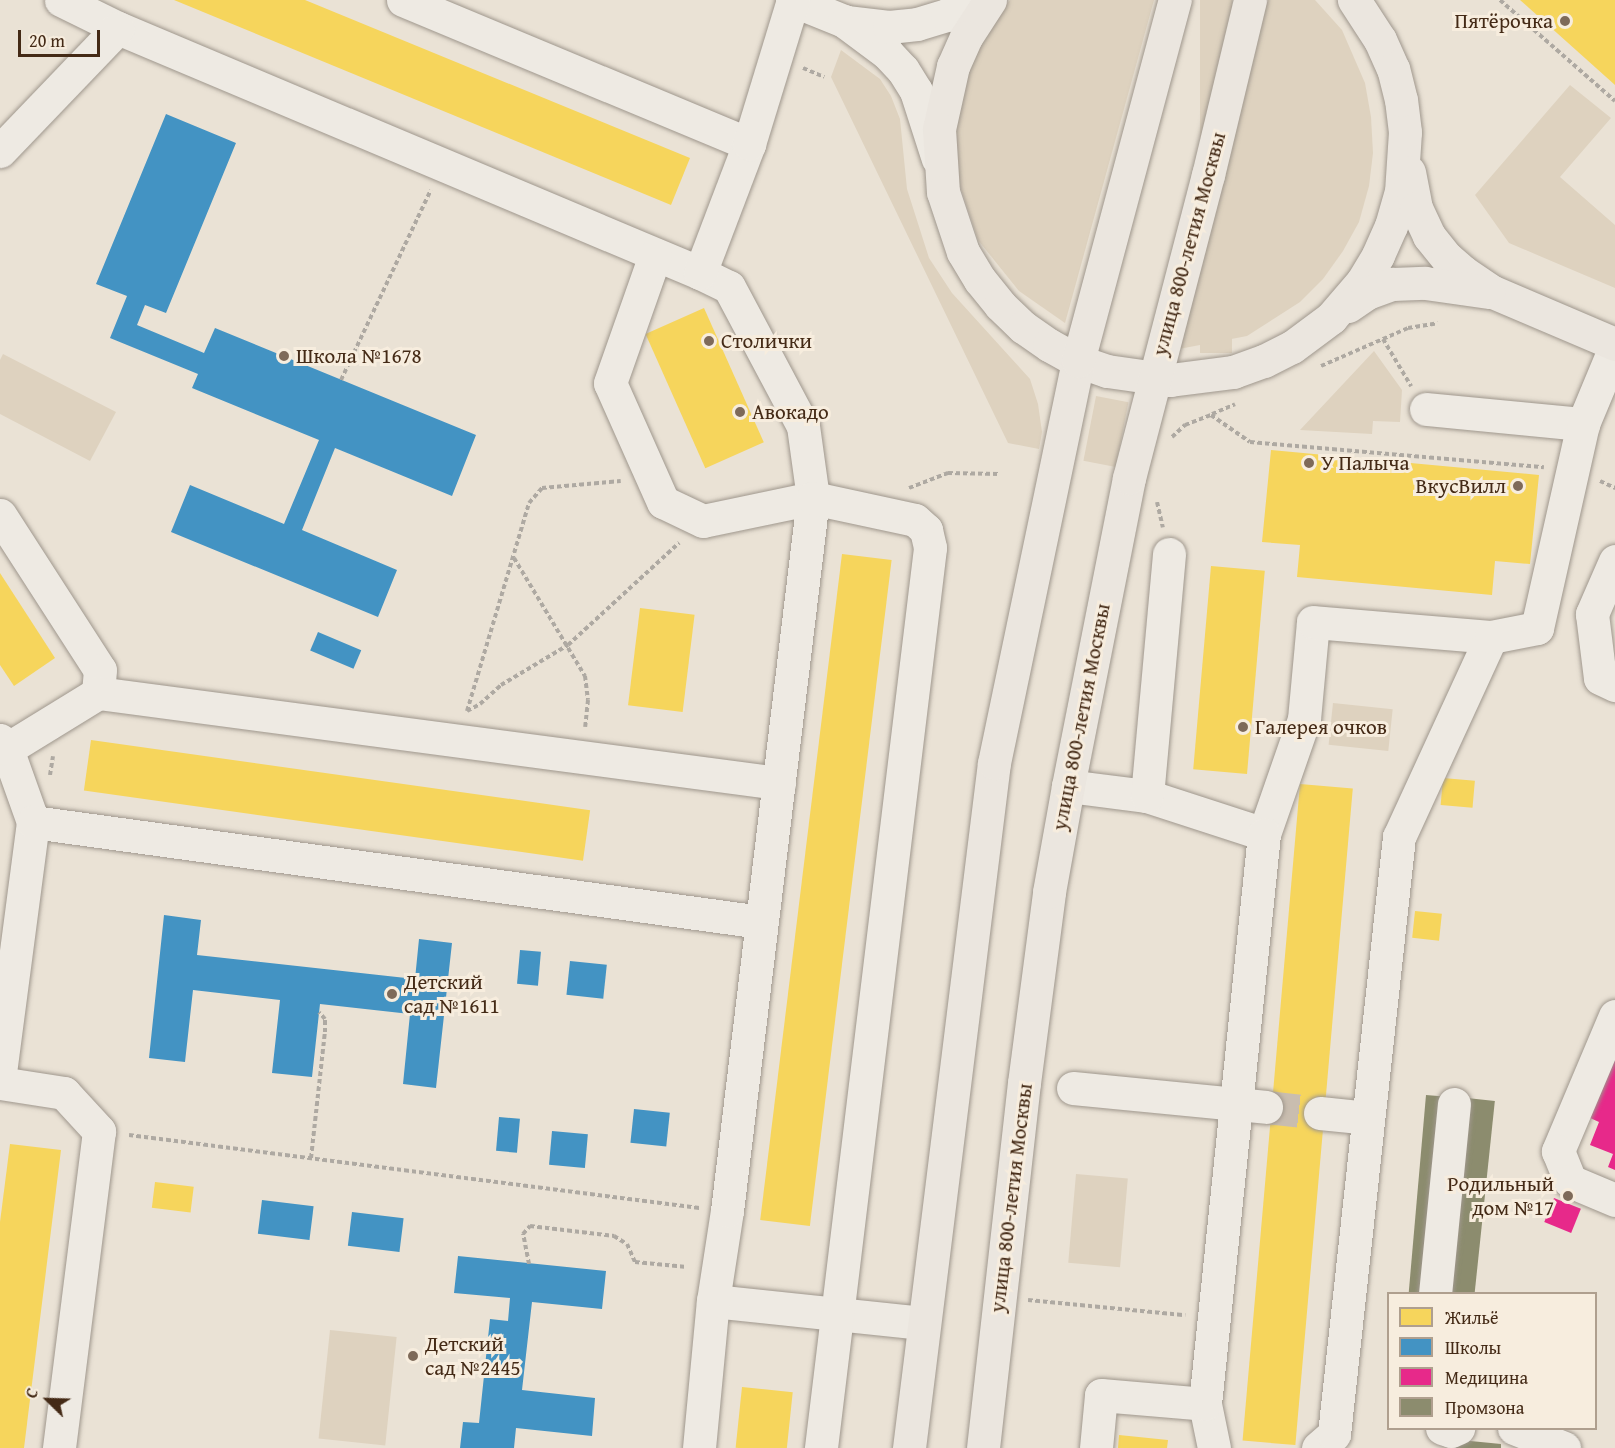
<!DOCTYPE html>
<meta charset="utf-8">
<style>
body{margin:0}
#map{position:relative;width:1615px;height:1448px;overflow:hidden;background:#eae2d5;font-family:"Gentium Book Plus",serif}
div>[style]{position:absolute}
[style*='--x']{left:calc(var(--x)*1px);top:calc(var(--y)*1px);width:calc(var(--w)*1px);rotate:calc(var(--a)*1deg)}
.green>*{inset:0;background:#ded2bf;transform-origin:0 0}
.homes>*{inset:0;background:#f6d55c;transform-origin:0 0}
.schools>*{inset:0;background:#4393c3;transform-origin:0 0}
.health>*{inset:0;background:#e7298a;transform-origin:0 0}
.industry>*{inset:0;background:#8c8c6e;transform-origin:0 0}
.minor-tunnel>*{height:33px;margin-top:-16.5px;transform-origin:0;background:repeating-linear-gradient(90deg,#c9bdaf 0 33px,transparent 0 49px)}
.path>*{height:4px;margin-top:-2px;transform-origin:0;background:repeating-linear-gradient(90deg,#aea9a2 0 4.5px,transparent 0 7.5px)}
.roads{filter:drop-shadow(0 0 2px #9f978d) drop-shadow(0 0 2px #9f978d)}
.minor>*{height:33px;margin:-16.5px;padding:0 16.5px;transform-origin:16.5px;border-radius:16.5px;background:#eeeae3}
.major>*{height:33px;margin:-16.5px;padding:0 16.5px;transform-origin:16.5px;border-radius:16.5px;background:#ebe6df}
.dots>*{width:16px;height:16px;translate:-50% -50%;box-sizing:border-box;border:3px solid #f7edde;border-radius:50%}
span{translate:-50% -50%;white-space:nowrap;text-align:center;line-height:1.15;-webkit-text-stroke:6px #f7edde;paint-order:stroke}
.poi-label{font-size:21px;color:#442a16}
.right{translate:-100% -50%;text-align:right}
.left{translate:0 -50%;text-align:left}
.street-label{font-size:21px;color:#442a16}
.legend{position:absolute;left:1387px;top:1292px;width:210px;height:138px;box-sizing:border-box;background:#f7edde;border:2px solid #af9f8e;margin:0;padding:8px 10px;list-style:none;font-size:18px;color:#442a16}
.legend li{display:flex;align-items:center;gap:12px;height:30px}
.legend b{width:30px;border:2px solid #af9f8e}
.north{position:absolute;left:18px;top:1370px;width:60px;height:60px;-webkit-text-stroke:4px #f7edde;paint-order:stroke;rotate:293deg;font-size:16px;font-weight:700;line-height:24px;text-align:center;color:#442a16}
.north::after{content:'';display:block;margin:auto;width:21px;height:27px;background:#442a16;clip-path:polygon(50% 0,100% 100%,50% 72%,0 100%)}
.scale{position:absolute;left:18px;top:30px;width:82px;height:27px;box-sizing:border-box;border:3px solid #442a16;border-top:0;padding-left:8px;font-size:18px;line-height:21px;white-space:nowrap;color:#442a16;-webkit-text-stroke:4px #f7edde;paint-order:stroke}
</style>
<div id="map">
<div class="green">
<div style="clip-path:polygon(1010px 0,1154px 0,1065px 323px,1019px 291px,978px 240px,960px 186px,955px 156px,953px 122px,963px 84px,985px 30px)"></div>
<div style="left:1200px;top:0;width:32px;height:353px"></div>
<div style="clip-path:polygon(1267px 0,1315px 0,1342px 30px,1365px 83px,1371px 117px,1373px 153px,1369px 186px,1359px 222px,1343px 251px,1323px 279px,1300px 302px,1247px 336px,1179px 349px)"></div>
<div style="clip-path:polygon(841px 50px,880px 79px,891px 96px,900px 119px,907px 189px,929px 258px,952px 293px,1030px 379px,1038px 404px,1042px 432px,1039px 449px,1008px 443px,831px 77px)"></div>
<div style="clip-path:polygon(1570px 85px,1611px 118px,1560px 177px,1615px 225px,1615px 288px,1509px 243px,1475px 195px)"></div>
<div style="clip-path:polygon(1374px 351px,1402px 390px,1400px 422px,1373px 421px,1372px 434px,1300px 430px)"></div>
<div style="clip-path:polygon(3px 354px,116px 412px,90px 461px,0 414px,0 360px)"></div>
<div style="left:1096px;top:396px;width:33px;height:66px;rotate:11deg"></div>
<div style="left:1333px;top:703px;width:60px;height:42px;rotate:6deg"></div>
<div style="left:1076px;top:1174px;width:52px;height:89px;rotate:5deg"></div>
<div style="left:330px;top:1330px;width:67px;height:109px;rotate:6deg"></div>
</div>
<div class="homes">
<div style="clip-path:polygon(174px 0,305px 0,690px 158px,671px 205px)"></div>
<div style="clip-path:polygon(1520px 0,1615px 0,1615px 85px)"></div>
<div style="left:704px;top:308px;width:147px;height:64px;rotate:66deg"></div>
<div style="clip-path:polygon(1271px 450px,1539px 475px,1530px 564px,1495px 561px,1492px 595px,1297px 577px,1300px 545px,1262px 542px)"></div>
<div style="left:842px;top:554px;width:50px;height:671px;rotate:7deg"></div>
<div style="left:1211px;top:566px;width:54px;height:204px;rotate:5deg"></div>
<div style="clip-path:polygon(0 573px,55px 658px,14px 686px,0 665px)"></div>
<div style="left:640px;top:608px;width:55px;height:98px;rotate:7deg"></div>
<div style="left:91px;top:740px;width:504px;height:51px;rotate:8deg"></div>
<div style="left:1443px;top:778px;width:32px;height:27px;rotate:5deg"></div>
<div style="left:1300px;top:784px;width:53px;height:659px;rotate:5deg"></div>
<div style="left:1415px;top:911px;width:27px;height:27px;rotate:6deg"></div>
<div style="clip-path:polygon(10px 1144px,61px 1150px,24px 1448px,0 1448px,0 1222px)"></div>
<div style="left:155px;top:1182px;width:39px;height:26px;rotate:7deg"></div>
<div style="left:742px;top:1387px;width:51px;height:61px;rotate:6deg"></div>
<div style="clip-path:polygon(1119px 1435px,1168px 1440px,1167px 1448px,1118px 1448px)"></div>
</div>
<div class="schools">
<div style="clip-path:polygon(166px 114px,236px 143px,166px 313px,145px 305px,137px 325px,204px 353px,215px 328px,476px 435px,452px 496px,335px 448px,302px 530px,397px 570px,378px 617px,171px 532px,190px 485px,284px 524px,319px 440px,192px 388px,198px 374px,110px 338px,127px 296px,96px 284px)"></div>
<div style="left:318px;top:632px;width:47px;height:20px;rotate:23deg"></div>
<div style="clip-path:polygon(164px 915px,201px 920px,197px 955px,415px 979px,419px 939px,452px 943px,436px 1088px,403px 1084px,410px 1014px,320px 1004px,312px 1077px,272px 1073px,280px 1000px,193px 990px,185px 1062px,149px 1058px)"></div>
<div style="left:520px;top:950px;width:21px;height:34px;rotate:5deg"></div>
<div style="left:570px;top:961px;width:37px;height:34px;rotate:6deg"></div>
<div style="left:634px;top:1109px;width:36px;height:34px;rotate:6deg"></div>
<div style="left:499px;top:1117px;width:21px;height:34px;rotate:5deg"></div>
<div style="left:552px;top:1131px;width:36px;height:34px;rotate:5deg"></div>
<div style="left:262px;top:1200px;width:52px;height:34px;rotate:7deg"></div>
<div style="left:352px;top:1212px;width:52px;height:34px;rotate:7deg"></div>
<div style="clip-path:polygon(458px 1256px,606px 1271px,602px 1309px,532px 1302px,522px 1390px,595px 1398px,592px 1436px,516px 1428px,514px 1448px,460px 1448px,463px 1422px,479px 1423px,490px 1319px,508px 1321px,510px 1298px,454px 1293px)"></div>
</div>
<div class="health">
<div style="clip-path:polygon(1615px 1052px,1615px 1170px,1608px 1167px,1613px 1154px,1590px 1145px,1599px 1122px,1588px 1117px)"></div>
<div style="left:1554px;top:1198px;width:29px;height:26px;rotate:22deg"></div>
</div>
<div class="industry">
<div style="left:1426px;top:1095px;width:21px;height:200px;rotate:5deg"></div>
<div style="left:1467px;top:1098px;width:28px;height:197px;rotate:6deg"></div>
<div style="clip-path:polygon(1450px 1439px,1501px 1444px,1501px 1448px,1449px 1448px)"></div>
</div>
<div class="minor-tunnel">
<div style="--x:1266;--y:1107;--w:54;--a:6.3"></div>
</div>
<div class="path">
<div style="--x:1500;--y:0;--w:153;--a:41.3"></div>
<div style="--x:803;--y:68;--w:23;--a:23"></div>
<div style="--x:1383;--y:339;--w:55;--a:59.2"></div>
<div style="--x:1321;--y:366;--w:95;--a:-23.6"></div>
<div style="--x:1408;--y:328;--w:30;--a:-9"></div>
<div style="--x:341;--y:380;--w:210;--a:-64.7"></div>
<div style="--x:1212;--y:414;--w:25;--a:-23"></div>
<div style="--x:1172;--y:437;--w:18;--a:-43"></div>
<div style="--x:1185;--y:425;--w:28;--a:-21"></div>
<div style="--x:1211;--y:415;--w:47;--a:34.7"></div>
<div style="--x:1250;--y:442;--w:295;--a:4.9"></div>
<div style="--x:1600;--y:481;--w:17;--a:25"></div>
<div style="--x:909;--y:488;--w:42;--a:-21"></div>
<div style="--x:948;--y:473;--w:51;--a:1.1"></div>
<div style="--x:1157;--y:502;--w:26;--a:77"></div>
<div style="--x:514;--y:558;--w:138;--a:59"></div>
<div style="--x:585;--y:676;--w:24;--a:83"></div>
<div style="--x:588;--y:700;--w:27;--a:96"></div>
<div style="--x:467;--y:711;--w:217;--a:-73.4"></div>
<div style="--x:529;--y:503;--w:20;--a:-49"></div>
<div style="--x:542;--y:488;--w:79;--a:-5.1"></div>
<div style="--x:467;--y:711;--w:15;--a:-28"></div>
<div style="--x:480;--y:704;--w:28;--a:-42"></div>
<div style="--x:501;--y:685;--w:78;--a:-30.8"></div>
<div style="--x:568;--y:645;--w:151;--a:-42.6"></div>
<div style="--x:50;--y:775;--w:19;--a:-81"></div>
<div style="--x:129;--y:1135;--w:575;--a:7.3"></div>
<div style="--x:311;--y:1158;--w:127;--a:-83.7"></div>
<div style="--x:325;--y:1032;--w:13;--a:-90"></div>
<div style="--x:325;--y:1019;--w:9;--a:-131"></div>
<div style="--x:529;--y:1264;--w:31;--a:-101"></div>
<div style="--x:523;--y:1234;--w:11;--a:-49"></div>
<div style="--x:530;--y:1226;--w:85;--a:6.8"></div>
<div style="--x:614;--y:1236;--w:15;--a:32"></div>
<div style="--x:627;--y:1244;--w:20;--a:66"></div>
<div style="--x:635;--y:1262;--w:52;--a:5.5"></div>
<div style="--x:1028;--y:1300;--w:158;--a:5.5"></div>
</div>
<div class="roads">
<div class="minor">
<div style="--x:61;--y:0;--w:64;--a:26.2"></div>
<div style="--x:118;--y:28;--w:631;--a:22.83"></div>
<div style="--x:700;--y:273;--w:32;--a:26"></div>
<div style="--x:729;--y:287;--w:157;--a:62"></div>
<div style="--x:803;--y:426;--w:73;--a:82.1"></div>
<div style="--x:813;--y:498;--w:112;--a:168.2"></div>
<div style="--x:703;--y:521;--w:44;--a:-154.6"></div>
<div style="--x:663;--y:502;--w:130;--a:-114"></div>
<div style="--x:610;--y:383;--w:136;--a:-70.6"></div>
<div style="--x:403;--y:0;--w:375;--a:22.6"></div>
<div style="--x:792;--y:0;--w:56;--a:22"></div>
<div style="--x:844;--y:21;--w:54;--a:36.7"></div>
<div style="--x:887;--y:53;--w:23;--a:47"></div>
<div style="--x:903;--y:70;--w:25;--a:58"></div>
<div style="--x:916;--y:91;--w:71;--a:72.1"></div>
<div style="--x:846;--y:22;--w:43;--a:6.6"></div>
<div style="--x:889;--y:27;--w:28;--a:-6"></div>
<div style="--x:917;--y:24;--w:31;--a:-17"></div>
<div style="--x:947;--y:15;--w:35;--a:-25"></div>
<div style="--x:0;--y:151;--w:170;--a:-46.2"></div>
<div style="--x:700;--y:273;--w:138;--a:-69.2"></div>
<div style="--x:749;--y:144;--w:151;--a:-73"></div>
<div style="--x:1426;--y:409;--w:158;--a:5.5"></div>
<div style="--x:0;--y:515;--w:184;--a:57.2"></div>
<div style="--x:100;--y:670;--w:23;--a:95"></div>
<div style="--x:98;--y:693;--w:687;--a:7.53"></div>
<div style="--x:1615;--y:561;--w:58;--a:113.5"></div>
<div style="--x:1592;--y:614;--w:64;--a:82.9"></div>
<div style="--x:1600;--y:678;--w:17;--a:25"></div>
<div style="--x:0;--y:740;--w:11;--a:52"></div>
<div style="--x:7;--y:749;--w:77;--a:70.4"></div>
<div style="--x:33;--y:822;--w:252;--a:97.5"></div>
<div style="--x:7;--y:749;--w:107;--a:-31.6"></div>
<div style="--x:1068;--y:786;--w:80;--a:7.2"></div>
<div style="--x:1147;--y:796;--w:123;--a:18"></div>
<div style="--x:1264;--y:834;--w:122;--a:-70.8"></div>
<div style="--x:1304;--y:719;--w:97;--a:-84.7"></div>
<div style="--x:1313;--y:622;--w:179;--a:4.8"></div>
<div style="--x:1147;--y:796;--w:243;--a:-84.8"></div>
<div style="--x:33;--y:822;--w:735;--a:7.82"></div>
<div style="--x:1615;--y:1016;--w:147;--a:112.9"></div>
<div style="--x:1558;--y:1151;--w:32;--a:68"></div>
<div style="--x:1570;--y:1181;--w:49;--a:22.9"></div>
<div style="--x:0;--y:1083;--w:65;--a:8.9"></div>
<div style="--x:64;--y:1093;--w:52;--a:47.4"></div>
<div style="--x:99;--y:1131;--w:320;--a:97.2"></div>
<div style="--x:1073;--y:1088;--w:194;--a:5.6"></div>
<div style="--x:1320;--y:1113;--w:48;--a:5.9"></div>
<div style="--x:1435;--y:1294;--w:191;--a:-84.3"></div>
<div style="--x:713;--y:1301;--w:211;--a:6"></div>
<div style="--x:1442;--y:1428;--w:9;--a:18"></div>
<div style="--x:1451;--y:1431;--w:8;--a:-23"></div>
<div style="--x:1514;--y:1428;--w:54;--a:21.8"></div>
<div style="--x:699;--y:1448;--w:148;--a:-84.6"></div>
<div style="--x:713;--y:1301;--w:91;--a:-81.2"></div>
<div style="--x:727;--y:1211;--w:718;--a:-83.12"></div>
<div style="--x:813;--y:498;--w:104;--a:12.2"></div>
<div style="--x:915;--y:520;--w:15;--a:42"></div>
<div style="--x:926;--y:530;--w:18;--a:77"></div>
<div style="--x:930;--y:548;--w:907;--a:96.91"></div>
<div style="--x:1096;--y:1448;--w:53;--a:-84.6"></div>
<div style="--x:1101;--y:1395;--w:104;--a:4.9"></div>
<div style="--x:1214;--y:1448;--w:45;--a:-101.6"></div>
<div style="--x:1205;--y:1404;--w:573;--a:-84.09"></div>
<div style="--x:1318;--y:1448;--w:21;--a:-41"></div>
<div style="--x:1334;--y:1434;--w:601;--a:-83.79"></div>
<div style="--x:1399;--y:837;--w:220;--a:-65.3"></div>
<div style="--x:1491;--y:637;--w:47;--a:-11.1"></div>
<div style="--x:1537;--y:628;--w:209;--a:-77.3"></div>
<div style="--x:1583;--y:424;--w:83;--a:-67.4"></div>
</div>
<div class="major">
<div style="--x:990;--y:0;--w:44;--a:123"></div>
<div style="--x:966;--y:37;--w:32;--a:114"></div>
<div style="--x:953;--y:66;--w:65;--a:102.5"></div>
<div style="--x:939;--y:129;--w:63;--a:86.4"></div>
<div style="--x:943;--y:192;--w:63;--a:71.6"></div>
<div style="--x:963;--y:252;--w:33;--a:59"></div>
<div style="--x:980;--y:280;--w:32;--a:51"></div>
<div style="--x:1000;--y:305;--w:32;--a:44"></div>
<div style="--x:1023;--y:327;--w:32;--a:35"></div>
<div style="--x:1049;--y:345;--w:33;--a:29"></div>
<div style="--x:1078;--y:361;--w:31;--a:19"></div>
<div style="--x:1107;--y:371;--w:64;--a:8.1"></div>
<div style="--x:1170;--y:380;--w:64;--a:-7.2"></div>
<div style="--x:1233;--y:372;--w:33;--a:-20"></div>
<div style="--x:1264;--y:361;--w:31;--a:-27"></div>
<div style="--x:1292;--y:347;--w:49;--a:-36.6"></div>
<div style="--x:1331;--y:318;--w:48;--a:-49.3"></div>
<div style="--x:1362;--y:282;--w:31;--a:-59"></div>
<div style="--x:1378;--y:255;--w:32;--a:-66"></div>
<div style="--x:1391;--y:226;--w:35;--a:-74"></div>
<div style="--x:1401;--y:192;--w:60;--a:-86.2"></div>
<div style="--x:1405;--y:132;--w:32;--a:-97"></div>
<div style="--x:1401;--y:100;--w:32;--a:-104"></div>
<div style="--x:1393;--y:69;--w:32;--a:-114"></div>
<div style="--x:1380;--y:40;--w:48;--a:-123"></div>
<div style="--x:1409;--y:172;--w:37;--a:79"></div>
<div style="--x:1416;--y:208;--w:31;--a:65"></div>
<div style="--x:1429;--y:236;--w:28;--a:51"></div>
<div style="--x:1447;--y:258;--w:21;--a:41"></div>
<div style="--x:1463;--y:272;--w:36;--a:34"></div>
<div style="--x:1493;--y:292;--w:133;--a:23.1"></div>
<div style="--x:1348;--y:306;--w:23;--a:-34"></div>
<div style="--x:1367;--y:293;--w:27;--a:-20"></div>
<div style="--x:1392;--y:284;--w:33;--a:-2"></div>
<div style="--x:1425;--y:283;--w:64;--a:8.1"></div>
<div style="--x:909;--y:1448;--w:690;--a:-82.93"></div>
<div style="--x:994;--y:763;--w:411;--a:-78.2"></div>
<div style="--x:1078;--y:361;--w:374;--a:-75"></div>
<div style="--x:983;--y:1448;--w:367;--a:-83.6"></div>
<div style="--x:1024;--y:1083;--w:193;--a:-82.5"></div>
<div style="--x:1049;--y:892;--w:108;--a:-79.8"></div>
<div style="--x:1068;--y:786;--w:314;--a:-78.8"></div>
<div style="--x:1129;--y:478;--w:313;--a:-75.4"></div>
<div style="--x:1208;--y:175;--w:180;--a:-76.5"></div>
</div>
</div>
<div class="dots">
<div style="left:1565px;top:21px;background:#7e6a59"></div>
<div style="left:709px;top:341px;background:#7e6a59"></div>
<div style="left:284px;top:356px;background:#7e6a59"></div>
<div style="left:740px;top:412px;background:#7e6a59"></div>
<div style="left:1309px;top:463px;background:#7e6a59"></div>
<div style="left:1518px;top:486px;background:#7e6a59"></div>
<div style="left:1243px;top:727px;background:#7e6a59"></div>
<div style="left:392px;top:994px;background:#7e6a59"></div>
<div style="left:1568px;top:1196px;background:#7e6a59"></div>
<div style="left:413px;top:1356px;background:#7e6a59"></div>
</div>
<div class="poi-label">
<span class="right" style="left:1553px;top:21px">Пятёрочка</span>
<span class="left" style="left:721px;top:341px">Столички</span>
<span class="left" style="left:296px;top:356px">Школа №1678</span>
<span class="left" style="left:752px;top:412px">Авокадо</span>
<span class="left" style="left:1321px;top:463px">У Палыча</span>
<span class="right" style="left:1506px;top:486px">ВкусВилл</span>
<span class="left" style="left:1255px;top:727px">Галерея очков</span>
<span class="left" style="left:404px;top:994px">Детский<br>сад №1611</span>
<span class="right" style="left:1554px;top:1196px">Родильный<br>дом №17</span>
<span class="left" style="left:425px;top:1356px">Детский<br>сад №2445</span>
</div>
<div class="street-label">
<span style="left:1189px;top:244px;rotate:-75deg">улица 800-летия Москвы</span>
<span style="left:1081px;top:717px;rotate:-79deg">улица 800-летия Москвы</span>
<span style="left:1011px;top:1198px;rotate:-83deg">улица 800-летия Москвы</span>
</div>
<ul class="legend">
<li><b style="height:16px;background:#f6d55c"></b>Жильё</li>
<li><b style="height:16px;background:#4393c3"></b>Школы</li>
<li><b style="height:16px;background:#e7298a"></b>Медицина</li>
<li><b style="height:16px;background:#8c8c6e"></b>Промзона</li>
</ul>
<div class="north">С</div>
<div class="scale">20 m</div>
</div>
